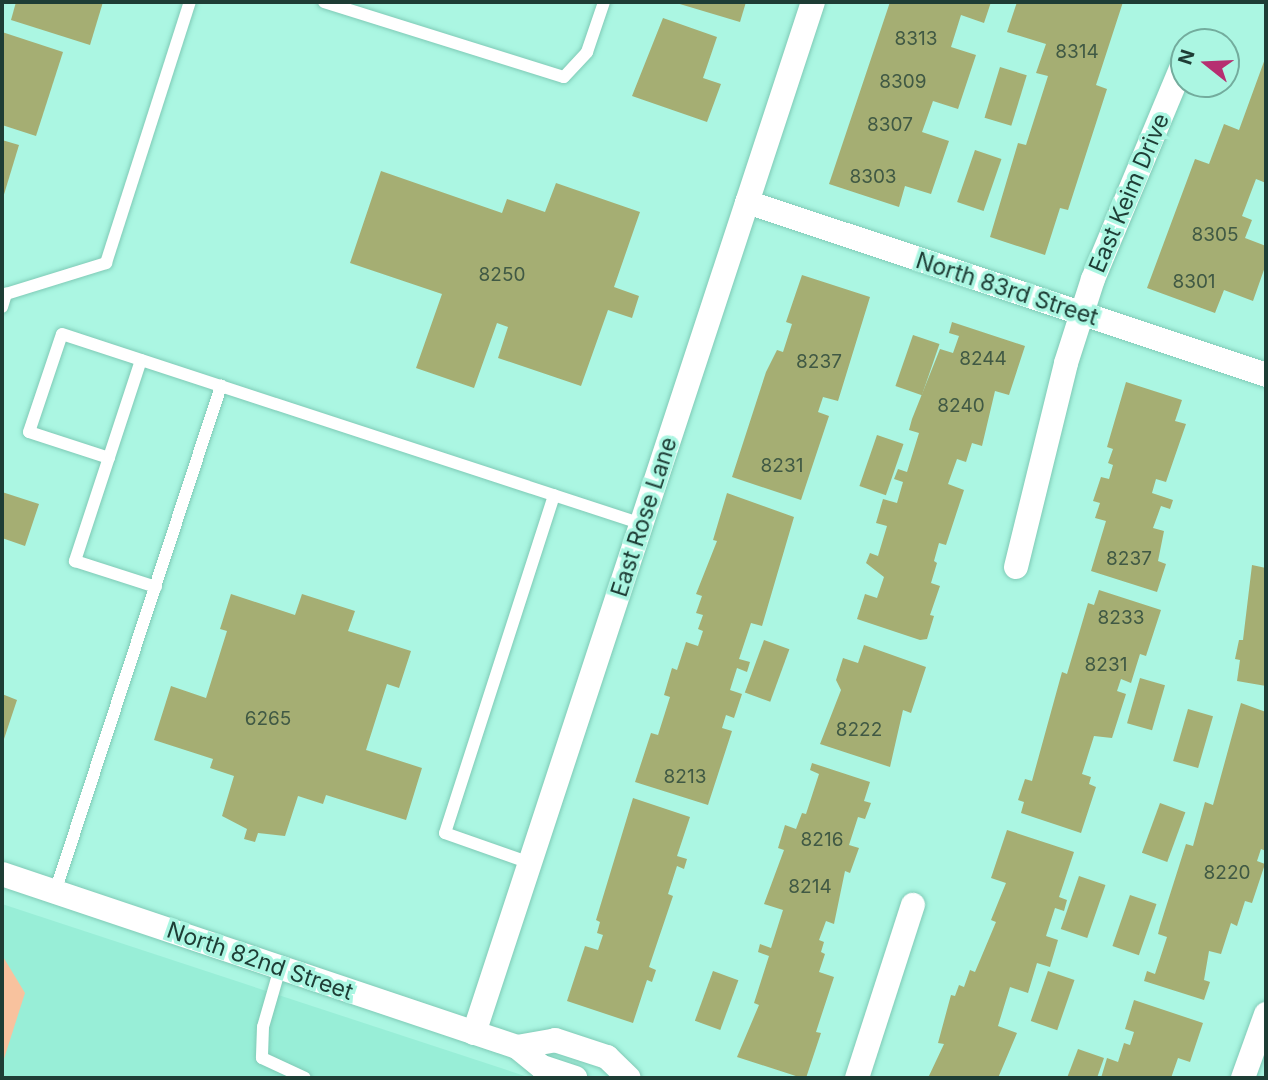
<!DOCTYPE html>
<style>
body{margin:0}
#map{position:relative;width:1268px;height:1080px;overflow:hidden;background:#abf6e2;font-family:Inter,sans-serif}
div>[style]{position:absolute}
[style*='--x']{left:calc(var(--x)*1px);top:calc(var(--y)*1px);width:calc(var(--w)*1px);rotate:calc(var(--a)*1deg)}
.built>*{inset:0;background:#98eed7}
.green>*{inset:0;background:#f8c29e}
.building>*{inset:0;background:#a5ae73;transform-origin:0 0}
.roads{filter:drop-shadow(0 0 2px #7fcab6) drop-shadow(0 0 2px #7fcab6)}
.lane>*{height:12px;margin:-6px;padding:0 6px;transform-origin:6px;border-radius:6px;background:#fff}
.street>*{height:24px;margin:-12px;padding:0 12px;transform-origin:12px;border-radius:12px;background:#fff}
span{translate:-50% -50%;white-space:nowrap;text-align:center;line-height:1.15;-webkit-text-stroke:7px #abf6e2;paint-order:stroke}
.number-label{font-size:19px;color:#405944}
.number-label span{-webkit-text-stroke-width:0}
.street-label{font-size:23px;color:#1e3d35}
.frame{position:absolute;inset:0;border:4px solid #1e3d35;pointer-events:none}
.north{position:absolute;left:1170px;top:28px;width:70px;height:70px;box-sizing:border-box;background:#abf6e2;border:2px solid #73ac9d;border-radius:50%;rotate:288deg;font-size:19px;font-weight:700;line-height:28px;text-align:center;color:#1e3d35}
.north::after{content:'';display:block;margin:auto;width:24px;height:32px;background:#b62f71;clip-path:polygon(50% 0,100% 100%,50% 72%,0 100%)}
</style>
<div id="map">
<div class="built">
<div style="clip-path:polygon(2px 904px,531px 1078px,2px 1078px)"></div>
</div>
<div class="green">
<div style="clip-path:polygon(2px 955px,25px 993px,2px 1065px)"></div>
</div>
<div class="building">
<div style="clip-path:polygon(16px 2px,103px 2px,90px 45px,11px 20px)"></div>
<div style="clip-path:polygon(673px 2px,746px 2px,740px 22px)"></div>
<div style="clip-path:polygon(890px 2px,991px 2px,984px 23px,961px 15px,951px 47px,976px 55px,958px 109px,933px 101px,922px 132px,949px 141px,931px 194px,905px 186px,899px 207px,829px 184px)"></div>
<div style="clip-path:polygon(1017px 2px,1123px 2px,1096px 85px,1107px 89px,1068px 210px,1060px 208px,1045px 255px,990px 237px,1018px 143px,1026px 145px,1048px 76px,1036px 73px,1046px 44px,1007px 32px)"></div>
<div style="clip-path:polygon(663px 18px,717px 37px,703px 78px,721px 84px,707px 122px,632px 96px)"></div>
<div style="clip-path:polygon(2px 32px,63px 52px,36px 136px,2px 125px)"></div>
<div style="clip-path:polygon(1266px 56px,1266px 183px,1256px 179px,1242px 216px,1252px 220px,1245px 238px,1266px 246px,1266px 264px,1253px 301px,1224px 290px,1215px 313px,1147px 288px,1195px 159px,1209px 164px,1224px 124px,1239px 130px)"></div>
<div style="left:1000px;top:67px;width:28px;height:53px;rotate:17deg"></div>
<div style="clip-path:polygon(2px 140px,19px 145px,2px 201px)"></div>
<div style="left:975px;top:150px;width:28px;height:55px;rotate:19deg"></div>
<div style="clip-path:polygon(381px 171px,502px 213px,507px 199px,545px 212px,556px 183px,640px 212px,614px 287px,639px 296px,632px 318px,608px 310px,581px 386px,498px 358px,508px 327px,497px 323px,474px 388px,416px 368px,442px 294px,350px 263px)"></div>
<div style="clip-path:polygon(802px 275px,870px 297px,838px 401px,823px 397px,818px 412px,829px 416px,801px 500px,732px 477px,766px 372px,777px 350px,783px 352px,792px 324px,786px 322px)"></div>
<div style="clip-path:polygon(952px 322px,1025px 346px,1009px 395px,995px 391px,982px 446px,972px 443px,966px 462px,957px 459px,948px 484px,964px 490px,946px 545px,939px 543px,934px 561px,937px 563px,931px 583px,940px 586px,930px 615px,934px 616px,927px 639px,920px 640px,857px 619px,865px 594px,877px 598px,884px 577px,866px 563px,870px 553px,878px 556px,887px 526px,876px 523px,883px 499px,897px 503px,903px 482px,894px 479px,898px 469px,907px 472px,919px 433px,909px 430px,912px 419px,940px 349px,953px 353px,959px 336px,949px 333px)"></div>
<div style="left:913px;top:335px;width:28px;height:54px;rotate:19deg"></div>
<div style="clip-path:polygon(1126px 382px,1182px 400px,1175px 421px,1186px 424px,1166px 482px,1156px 479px,1152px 493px,1173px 500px,1170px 509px,1161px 506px,1153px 528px,1164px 531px,1158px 561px,1166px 564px,1157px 592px,1091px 571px,1106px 521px,1095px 518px,1100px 503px,1093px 501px,1101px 477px,1109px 479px,1113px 465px,1108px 463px,1113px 449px,1107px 447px)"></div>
<div style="left:877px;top:435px;width:28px;height:54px;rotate:19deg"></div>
<div style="clip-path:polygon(2px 492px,39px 504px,25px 546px,2px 538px)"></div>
<div style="clip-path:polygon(727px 493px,794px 517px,762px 626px,751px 623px,739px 659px,750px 662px,747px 672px,737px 668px,730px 690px,742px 694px,734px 718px,726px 715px,722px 728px,732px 731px,708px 805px,635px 782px,651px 733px,658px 735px,670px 697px,664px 695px,672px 668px,677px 670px,686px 642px,698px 646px,703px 631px,698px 629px,703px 615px,696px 613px,702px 596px,696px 594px,717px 541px,713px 540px)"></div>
<div style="clip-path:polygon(1252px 565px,1266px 568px,1266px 686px,1237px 681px,1240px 660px,1235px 659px,1239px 640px,1243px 640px)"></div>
<div style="clip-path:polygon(1099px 590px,1161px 610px,1146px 656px,1140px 654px,1131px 683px,1121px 679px,1117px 691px,1126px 694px,1112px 738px,1094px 736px,1082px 774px,1091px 777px,1089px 784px,1096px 787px,1081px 833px,1021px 813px,1024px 802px,1018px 800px,1025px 779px,1032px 781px,1062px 672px,1067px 674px,1088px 603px,1094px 605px)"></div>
<div style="clip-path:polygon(231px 594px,295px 615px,302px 594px,355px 611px,348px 631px,411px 651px,399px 688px,387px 684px,366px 750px,422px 768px,406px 820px,326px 795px,323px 804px,298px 796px,285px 836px,258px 833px,255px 842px,244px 839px,247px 829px,222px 816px,234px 776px,210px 768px,213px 759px,154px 740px,171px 686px,206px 698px,227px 631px,220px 629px)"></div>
<div style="left:764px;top:640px;width:27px;height:56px;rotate:20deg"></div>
<div style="clip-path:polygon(864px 645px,926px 667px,911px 713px,903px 710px,890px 767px,820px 744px,841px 690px,836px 680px,843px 658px,858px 663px)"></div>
<div style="left:1140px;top:678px;width:26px;height:47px;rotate:16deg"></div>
<div style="clip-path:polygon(2px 694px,17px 700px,2px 745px)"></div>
<div style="clip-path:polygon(1241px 703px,1266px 712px,1266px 851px,1261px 849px,1257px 861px,1265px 864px,1252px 903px,1245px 901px,1237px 926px,1231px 923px,1221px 954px,1209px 951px,1204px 980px,1210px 982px,1204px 1000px,1144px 981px,1147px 971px,1155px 974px,1167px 937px,1158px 934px,1160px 926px,1186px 844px,1193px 846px,1205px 802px,1213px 805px)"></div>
<div style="left:1188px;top:709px;width:26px;height:54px;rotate:16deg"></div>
<div style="clip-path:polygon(812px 763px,870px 782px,864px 801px,871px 803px,865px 819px,858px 817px,849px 845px,859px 848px,850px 873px,845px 871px,834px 924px,826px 921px,819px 940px,824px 942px,821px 952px,825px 954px,819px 972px,834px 977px,816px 1032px,821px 1033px,806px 1078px,802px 1078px,737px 1057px,759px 1005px,754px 1003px,769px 956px,758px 952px,760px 944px,771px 948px,783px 910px,764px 904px,784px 850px,778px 848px,785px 825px,796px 829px,802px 813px,806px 814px,819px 774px,810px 770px)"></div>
<div style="clip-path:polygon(633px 798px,690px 817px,677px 856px,687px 859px,684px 869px,677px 866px,668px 894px,673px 896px,649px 967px,656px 970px,652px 982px,647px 980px,633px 1023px,567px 1001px,585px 946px,598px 950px,603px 935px,597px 933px,600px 922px,596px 920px)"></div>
<div style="left:1160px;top:803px;width:27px;height:53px;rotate:20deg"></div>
<div style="clip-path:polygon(1007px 830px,1074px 852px,1059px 897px,1067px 900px,1064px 911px,1055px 908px,1046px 936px,1058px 940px,1050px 967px,1037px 963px,1028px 993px,1010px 987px,998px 1026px,1017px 1033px,998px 1078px,928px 1078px,944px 1044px,938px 1043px,951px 995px,955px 996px,959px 985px,964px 987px,970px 970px,975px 972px,996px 922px,991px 920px,1006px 883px,991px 878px)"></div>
<div style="left:1079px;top:876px;width:28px;height:56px;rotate:19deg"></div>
<div style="left:1130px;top:895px;width:28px;height:54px;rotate:19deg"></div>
<div style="left:713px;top:971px;width:27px;height:53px;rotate:20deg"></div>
<div style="left:1048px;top:971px;width:28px;height:53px;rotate:19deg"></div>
<div style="clip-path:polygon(1134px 1000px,1203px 1023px,1190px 1062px,1178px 1058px,1171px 1078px,1101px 1078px,1107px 1058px,1118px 1062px,1124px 1043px,1130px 1045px,1134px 1032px,1125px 1029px)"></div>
<div style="clip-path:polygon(1078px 1049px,1104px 1058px,1097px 1078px,1067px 1078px)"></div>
</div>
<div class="roads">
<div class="lane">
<div style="--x:324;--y:2;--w:251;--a:17.4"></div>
<div style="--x:564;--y:77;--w:34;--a:-47"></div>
<div style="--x:587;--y:52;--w:53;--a:-71.2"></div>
<div style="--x:2;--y:307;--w:14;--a:-73"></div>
<div style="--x:6;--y:294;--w:105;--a:-17.2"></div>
<div style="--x:106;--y:263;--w:274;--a:-72.2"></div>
<div style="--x:141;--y:360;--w:212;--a:108.2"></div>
<div style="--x:75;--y:561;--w:85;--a:17.8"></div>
<div style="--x:109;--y:458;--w:84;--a:-162"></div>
<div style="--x:29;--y:432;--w:103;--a:-71.4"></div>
<div style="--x:62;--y:334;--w:610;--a:18.14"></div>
<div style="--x:530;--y:863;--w:90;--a:-160.6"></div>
<div style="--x:445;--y:833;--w:355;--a:-72.1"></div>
<div style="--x:55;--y:892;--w:533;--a:-71.84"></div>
<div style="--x:280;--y:968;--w:61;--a:106.1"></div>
<div style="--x:263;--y:1027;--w:31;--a:92"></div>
<div style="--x:262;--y:1058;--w:47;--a:24.9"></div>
</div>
<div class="street">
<div style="--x:747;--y:202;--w:547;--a:18.43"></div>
<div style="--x:1016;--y:567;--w:210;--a:-76.2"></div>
<div style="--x:1066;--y:363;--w:88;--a:-72.2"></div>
<div style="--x:1093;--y:279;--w:233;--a:-67.3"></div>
<div style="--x:2;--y:874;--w:543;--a:18.57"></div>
<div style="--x:517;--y:1047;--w:32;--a:39"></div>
<div style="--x:542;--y:1067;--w:35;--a:18"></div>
<div style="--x:474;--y:1033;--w:1085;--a:-71.8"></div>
<div style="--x:517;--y:1047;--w:39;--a:-10"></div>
<div style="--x:555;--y:1040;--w:55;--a:18.1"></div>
<div style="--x:607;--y:1057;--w:30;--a:44"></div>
<div style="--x:857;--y:1078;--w:182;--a:-72.1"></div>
<div style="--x:1243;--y:1078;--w:68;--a:-70.2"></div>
</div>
</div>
<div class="number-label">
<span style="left:916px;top:39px">8313</span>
<span style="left:1077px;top:52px">8314</span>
<span style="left:903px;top:82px">8309</span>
<span style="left:890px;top:125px">8307</span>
<span style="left:873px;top:177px">8303</span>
<span style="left:1215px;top:235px">8305</span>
<span style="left:502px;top:275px">8250</span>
<span style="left:1194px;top:282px">8301</span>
<span style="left:983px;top:359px">8244</span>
<span style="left:819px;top:362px">8237</span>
<span style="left:961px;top:406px">8240</span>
<span style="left:782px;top:466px">8231</span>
<span style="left:1129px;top:559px">8237</span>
<span style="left:1121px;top:618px">8233</span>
<span style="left:1106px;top:665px">8231</span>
<span style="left:268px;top:719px">6265</span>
<span style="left:859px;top:730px">8222</span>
<span style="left:685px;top:777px">8213</span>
<span style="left:822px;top:840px">8216</span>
<span style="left:1227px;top:873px">8220</span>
<span style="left:810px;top:887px">8214</span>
</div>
<div class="street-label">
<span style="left:1129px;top:193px;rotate:-67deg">East Keim Drive</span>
<span style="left:1007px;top:289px;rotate:18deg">North 83rd Street</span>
<span style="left:644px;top:517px;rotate:-72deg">East Rose Lane</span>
<span style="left:260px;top:961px;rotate:19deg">North 82nd Street</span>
</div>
<div class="frame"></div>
<div class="north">N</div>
</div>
